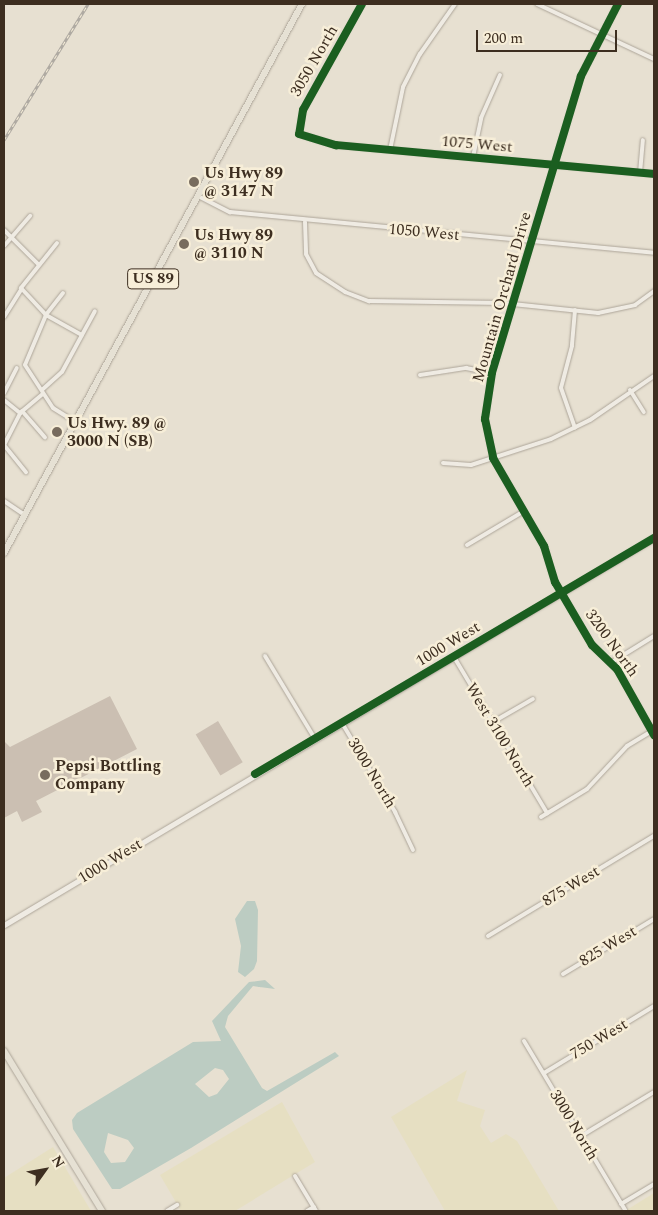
<!DOCTYPE html>
<style>
body{margin:0}
#map{position:relative;width:658px;height:1215px;overflow:hidden;background:#e7e0d1;font-family:Spectral,serif}
div>[style]{position:absolute}
[style*='--x']{left:calc(var(--x)*1px);top:calc(var(--y)*1px);width:calc(var(--w)*1px);rotate:calc(var(--a)*1deg)}
.farmland>*{inset:0;background:#e6dfc2}
.water>*{inset:0;background:#bcccc2}
.building>*{inset:0;background:#cbbfb2;transform-origin:0 0}
.roads{filter:drop-shadow(0 0 1px #ada599) drop-shadow(0 0 1px #ada599)}
.minor>*{height:4px;margin:-2px;padding:0 2px;transform-origin:2px;border-radius:2px;background:#efebe3}
.tertiary>*{height:5px;margin:-2.5px;padding:0 2.5px;transform-origin:2.5px;border-radius:2.5px;background:#efebe3}
.primary>*{height:6px;margin:-3px;padding:0 3px;transform-origin:3px;border-radius:3px;background:#e6e1d4}
.rail>*{height:3px;margin-top:-1.5px;transform-origin:0;background:repeating-linear-gradient(90deg,#f7eed8 0 4px,#afaaa2 0 8px);box-sizing:border-box;border-block:1px solid #afaaa2}
.cycleway>*{height:8px;margin:-4px;padding:0 4px;transform-origin:4px;border-radius:4px;background:#1b5e20}
.dots>*{width:14px;height:14px;translate:-50% -50%;box-sizing:border-box;border:2px solid #f7eed8;border-radius:50%}
span{translate:-50% -50%;white-space:nowrap;text-align:center;line-height:1.15;-webkit-text-stroke:5px #f7eed8;paint-order:stroke}
.shield-label span{padding:1px 4px;background:#f7eed8;border:1px solid;border-radius:4px;-webkit-text-stroke-width:0}
.shield-label{font-size:15px;color:#3d2e20;font-weight:700}
.street-label{font-size:16px;color:#3d2e20}
.poi-label{font-size:16px;color:#3d2e20;font-weight:700}
.left{translate:0 -50%;text-align:left}
.frame{position:absolute;inset:0;border:5px solid #3d2e20;pointer-events:none}
.north{position:absolute;left:20px;top:1145px;width:50px;height:50px;-webkit-text-stroke:4px #f7eed8;paint-order:stroke;rotate:58deg;font-size:14px;font-weight:700;line-height:20px;text-align:center;color:#3d2e20}
.north::after{content:'';display:block;margin:auto;width:18px;height:22px;background:#3d2e20;clip-path:polygon(50% 0,100% 100%,50% 72%,0 100%)}
.scale{position:absolute;left:476px;top:30px;width:141px;height:22px;box-sizing:border-box;border:2px solid #3d2e20;border-top:0;padding-left:6px;font-size:15px;line-height:18px;white-space:nowrap;color:#3d2e20;-webkit-text-stroke:4px #f7eed8;paint-order:stroke}
</style>
<div id="map">
<div class="farmland">
<div style="clip-path:polygon(467px 1070px,457px 1101px,485px 1110px,480px 1126px,491px 1143px,506px 1134px,517px 1141px,559px 1211px,445px 1211px,391px 1117px)"></div>
<div style="clip-path:polygon(282px 1102px,315px 1162px,235px 1211px,181px 1211px,160px 1175px)"></div>
<div style="clip-path:polygon(53px 1147px,91px 1211px,4px 1211px,4px 1178px)"></div>
<div style="clip-path:polygon(654px 1193px,654px 1211px,625px 1211px)"></div>
</div>
<div class="water">
<div style="clip-path:polygon(247px 901px,255px 901px,258px 910px,257px 961px,254px 969px,245px 977px,238px 972px,241px 946px,235px 919px)"></div>
<div style="clip-path:polygon(evenodd,265px 980px,275px 989px,253px 986px,228px 1016px,225px 1027px,262px 1088px,267px 1091px,335px 1052px,339px 1056px,191px 1148px,120px 1189px,112px 1189px,73px 1129px,72px 1120px,77px 1113px,193px 1042px,221px 1041px,212px 1021px,249px 982px,265px 980px,215px 1068px,223px 1070px,229px 1079px,217px 1094px,209px 1097px,195px 1084px,215px 1068px,265px 980px,108px 1133px,128px 1140px,134px 1148px,125px 1162px,111px 1163px,104px 1152px,108px 1133px)"></div>
</div>
<div class="building">
<div style="clip-path:polygon(110px 696px,137px 749px,36px 801px,42px 812px,22px 822px,17px 811px,4px 818px,4px 741px,10px 747px)"></div>
<div style="left:218px;top:721px;width:48px;height:26px;rotate:59deg"></div>
</div>
<div class="roads">
<div class="minor">
<div style="--x:362;--y:4;--w:121;--a:119.1"></div>
<div style="--x:303;--y:110;--w:24;--a:99"></div>
<div style="--x:299;--y:134;--w:39;--a:17"></div>
<div style="--x:336;--y:145;--w:319;--a:5.2"></div>
<div style="--x:537;--y:4;--w:129;--a:25.2"></div>
<div style="--x:618;--y:4;--w:81;--a:117.2"></div>
<div style="--x:581;--y:76;--w:310;--a:106.7"></div>
<div style="--x:492;--y:373;--w:47;--a:98.7"></div>
<div style="--x:485;--y:419;--w:40;--a:78"></div>
<div style="--x:493;--y:458;--w:102;--a:59.9"></div>
<div style="--x:544;--y:546;--w:38;--a:73"></div>
<div style="--x:555;--y:582;--w:73;--a:59.6"></div>
<div style="--x:592;--y:645;--w:35;--a:44"></div>
<div style="--x:617;--y:669;--w:76;--a:60.7"></div>
<div style="--x:390;--y:150;--w:64;--a:-78.3"></div>
<div style="--x:403;--y:87;--w:37;--a:-63"></div>
<div style="--x:420;--y:54;--w:61;--a:-55"></div>
<div style="--x:473;--y:157;--w:40;--a:-78"></div>
<div style="--x:481;--y:118;--w:47;--a:-66.2"></div>
<div style="--x:640;--y:173;--w:33;--a:-85"></div>
<div style="--x:198;--y:196;--w:36;--a:27"></div>
<div style="--x:230;--y:212;--w:426;--a:5.5"></div>
<div style="--x:305;--y:222;--w:32;--a:88"></div>
<div style="--x:306;--y:254;--w:21;--a:62"></div>
<div style="--x:316;--y:273;--w:35;--a:33"></div>
<div style="--x:345;--y:292;--w:26;--a:21"></div>
<div style="--x:369;--y:301;--w:134;--a:0.9"></div>
<div style="--x:503;--y:303;--w:96;--a:6"></div>
<div style="--x:598;--y:313;--w:38;--a:-12"></div>
<div style="--x:635;--y:305;--w:24;--a:-36"></div>
<div style="--x:4;--y:230;--w:48;--a:45"></div>
<div style="--x:57;--y:243;--w:58;--a:128.7"></div>
<div style="--x:21;--y:288;--w:37;--a:47"></div>
<div style="--x:46;--y:315;--w:54;--a:112.8"></div>
<div style="--x:25;--y:365;--w:51;--a:56.9"></div>
<div style="--x:53;--y:408;--w:26;--a:32"></div>
<div style="--x:4;--y:246;--w:40;--a:-49"></div>
<div style="--x:63;--y:293;--w:28;--a:128"></div>
<div style="--x:46;--y:315;--w:41;--a:29.1"></div>
<div style="--x:575;--y:310;--w:36;--a:95"></div>
<div style="--x:572;--y:346;--w:43;--a:104.7"></div>
<div style="--x:561;--y:388;--w:42;--a:70.7"></div>
<div style="--x:4;--y:317;--w:32;--a:-58"></div>
<div style="--x:420;--y:375;--w:47;--a:-8.7"></div>
<div style="--x:466;--y:368;--w:26;--a:11"></div>
<div style="--x:43;--y:389;--w:25;--a:-42"></div>
<div style="--x:62;--y:372;--w:69;--a:-61.6"></div>
<div style="--x:630;--y:390;--w:26;--a:58"></div>
<div style="--x:4;--y:393;--w:28;--a:-63"></div>
<div style="--x:4;--y:400;--w:21;--a:39"></div>
<div style="--x:22;--y:411;--w:35;--a:49"></div>
<div style="--x:4;--y:445;--w:36;--a:-63"></div>
<div style="--x:20;--y:413;--w:30;--a:-40"></div>
<div style="--x:4;--y:445;--w:35;--a:51"></div>
<div style="--x:443;--y:463;--w:28;--a:4"></div>
<div style="--x:471;--y:465;--w:84;--a:-18"></div>
<div style="--x:551;--y:439;--w:43;--a:-26"></div>
<div style="--x:590;--y:420;--w:78;--a:-34.5"></div>
<div style="--x:4;--y:501;--w:25;--a:34"></div>
<div style="--x:467;--y:545;--w:66;--a:-30.8"></div>
<div style="--x:265;--y:656;--w:97;--a:58.9"></div>
<div style="--x:454;--y:657;--w:182;--a:59.2"></div>
<div style="--x:612;--y:662;--w:49;--a:-31.8"></div>
<div style="--x:493;--y:722;--w:46;--a:-29.9"></div>
<div style="--x:342;--y:723;--w:104;--a:59.2"></div>
<div style="--x:395;--y:812;--w:42;--a:64.7"></div>
<div style="--x:541;--y:817;--w:54;--a:-31.3"></div>
<div style="--x:587;--y:789;--w:59;--a:-47.1"></div>
<div style="--x:627;--y:746;--w:29;--a:-31"></div>
<div style="--x:488;--y:936;--w:194;--a:-31.1"></div>
<div style="--x:563;--y:974;--w:106;--a:-31.1"></div>
<div style="--x:524;--y:1041;--w:197;--a:59.1"></div>
<div style="--x:544;--y:1073;--w:129;--a:-31.3"></div>
<div style="--x:581;--y:1136;--w:85;--a:-31.1"></div>
<div style="--x:295;--y:1176;--w:41;--a:59"></div>
<div style="--x:621;--y:1204;--w:39;--a:-31"></div>
<div style="--x:167;--y:1211;--w:12;--a:-31"></div>
<div style="--x:307;--y:1211;--w:8;--a:-30"></div>
</div>
<div class="tertiary">
<div style="--x:4;--y:925;--w:756;--a:-30.77"></div>
</div>
<div class="primary">
<div style="--x:4;--y:553;--w:625;--a:-61.51"></div>
<div style="--x:4;--y:1051;--w:188;--a:58.5"></div>
</div>
</div>
<div class="rail">
<div style="--x:4;--y:140;--w:160;--a:-58.3"></div>
</div>
<div class="cycleway">
<div style="--x:362;--y:4;--w:121;--a:119.1"></div>
<div style="--x:303;--y:110;--w:24;--a:99"></div>
<div style="--x:299;--y:134;--w:39;--a:17"></div>
<div style="--x:336;--y:145;--w:319;--a:5.2"></div>
<div style="--x:618;--y:4;--w:81;--a:117.2"></div>
<div style="--x:581;--y:76;--w:310;--a:106.7"></div>
<div style="--x:492;--y:373;--w:47;--a:98.7"></div>
<div style="--x:485;--y:419;--w:40;--a:78"></div>
<div style="--x:493;--y:458;--w:102;--a:59.9"></div>
<div style="--x:544;--y:546;--w:38;--a:73"></div>
<div style="--x:555;--y:582;--w:73;--a:59.6"></div>
<div style="--x:592;--y:645;--w:35;--a:44"></div>
<div style="--x:617;--y:669;--w:76;--a:60.7"></div>
<div style="--x:255;--y:774;--w:464;--a:-30.6"></div>
</div>
<div class="dots">
<div style="left:194px;top:182px;background:#786c5e"></div>
<div style="left:184px;top:244px;background:#786c5e"></div>
<div style="left:57px;top:432px;background:#786c5e"></div>
<div style="left:45px;top:775px;background:#786c5e"></div>
</div>
<div class="shield-label">
<span style="left:153px;top:279px">US 89</span>
</div>
<div class="street-label">
<span style="left:314px;top:61px;rotate:-60deg">3050 North</span>
<span style="left:477px;top:144px;rotate:5deg">1075 West</span>
<span style="left:424px;top:232px;rotate:5deg">1050 West</span>
<span style="left:502px;top:297px;rotate:-74deg">Mountain Orchard Drive</span>
<span style="left:612px;top:643px;rotate:54deg">3200 North</span>
<span style="left:448px;top:644px;rotate:-31deg">1000 West</span>
<span style="left:500px;top:735px;rotate:59deg">West 3100 North</span>
<span style="left:372px;top:773px;rotate:59deg">3000 North</span>
<span style="left:110px;top:861px;rotate:-31deg">1000 West</span>
<span style="left:571px;top:886px;rotate:-31deg">875 West</span>
<span style="left:608px;top:946px;rotate:-31deg">825 West</span>
<span style="left:599px;top:1039px;rotate:-31deg">750 West</span>
<span style="left:574px;top:1125px;rotate:59deg">3000 North</span>
</div>
<div class="poi-label">
<span class="left" style="left:204px;top:182px">Us Hwy 89<br>@ 3147 N</span>
<span class="left" style="left:194px;top:244px">Us Hwy 89<br>@ 3110 N</span>
<span class="left" style="left:67px;top:432px">Us Hwy. 89 @<br>3000 N (SB)</span>
<span class="left" style="left:55px;top:775px">Pepsi Bottling<br>Company</span>
</div>
<div class="frame"></div>
<div class="north">N</div>
<div class="scale">200 m</div>
</div>
